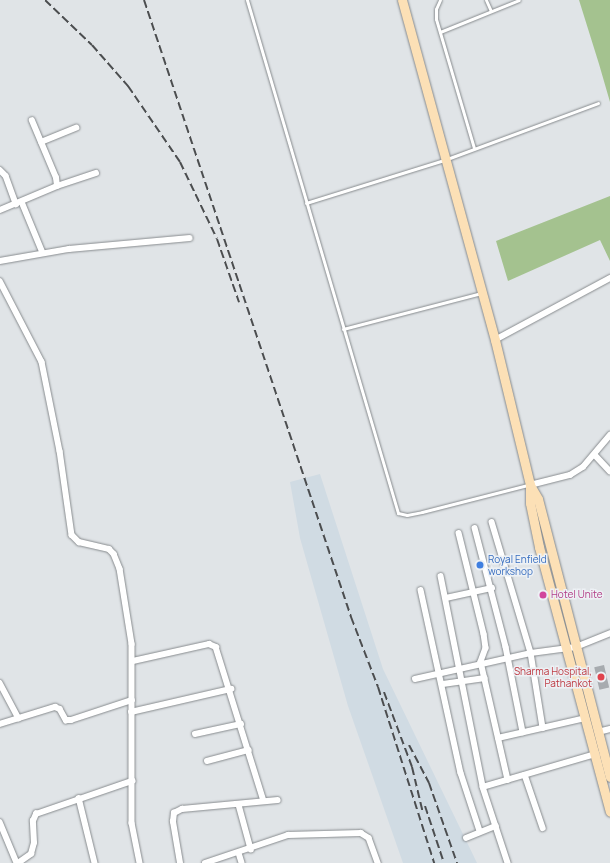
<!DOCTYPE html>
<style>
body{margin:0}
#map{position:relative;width:610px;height:863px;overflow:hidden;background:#e0e4e7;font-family:Manrope,sans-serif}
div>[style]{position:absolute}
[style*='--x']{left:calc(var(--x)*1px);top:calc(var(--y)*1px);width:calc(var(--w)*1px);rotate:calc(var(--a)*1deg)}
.built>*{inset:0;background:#d0dbe3}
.green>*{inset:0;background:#a4c28f}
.building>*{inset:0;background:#a7abaf;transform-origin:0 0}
.roads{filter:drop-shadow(0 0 1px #878b8e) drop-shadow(0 0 1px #878b8e)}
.lane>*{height:3px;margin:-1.5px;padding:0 1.5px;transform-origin:1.5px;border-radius:1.5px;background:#fff}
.street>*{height:5.5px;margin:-2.75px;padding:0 2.75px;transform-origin:2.75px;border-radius:2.75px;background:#fff}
.primary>*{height:9px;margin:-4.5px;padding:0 4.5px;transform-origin:4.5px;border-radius:4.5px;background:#fce0b6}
.rail>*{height:2px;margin-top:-1px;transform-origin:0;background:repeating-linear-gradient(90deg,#4b4d4f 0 8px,transparent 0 12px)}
.dots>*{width:11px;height:11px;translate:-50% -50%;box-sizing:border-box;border:2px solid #edf1f5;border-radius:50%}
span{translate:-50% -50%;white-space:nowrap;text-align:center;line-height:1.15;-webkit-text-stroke:3px #edf1f5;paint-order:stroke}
.shop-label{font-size:10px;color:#366cbe}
.left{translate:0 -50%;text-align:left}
.hotel-label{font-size:10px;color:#b23c85}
.health-label{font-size:10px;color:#be3a42}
.right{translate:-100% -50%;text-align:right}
</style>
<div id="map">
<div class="built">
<div style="clip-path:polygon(320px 474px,383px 669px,477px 863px,403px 863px,348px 706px,300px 538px,290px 482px)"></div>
</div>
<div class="green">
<div style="clip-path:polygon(579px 0,610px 0,610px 102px,599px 64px)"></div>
<div style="clip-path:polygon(610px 196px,610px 261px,600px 240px,508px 281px,496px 241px)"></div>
</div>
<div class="building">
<div style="left:604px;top:665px;width:23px;height:10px;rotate:77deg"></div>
</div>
<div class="roads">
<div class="lane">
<div style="--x:247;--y:0;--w:535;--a:73.6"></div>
<div style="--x:398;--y:513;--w:9;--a:13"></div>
<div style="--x:407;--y:515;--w:15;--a:-11"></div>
<div style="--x:422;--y:512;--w:109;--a:-14.3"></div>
<div style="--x:440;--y:0;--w:10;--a:114"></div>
<div style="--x:436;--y:9;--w:10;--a:90"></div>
<div style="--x:436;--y:19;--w:134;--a:73.6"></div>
<div style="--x:486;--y:0;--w:12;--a:66"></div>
<div style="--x:440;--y:32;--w:85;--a:-22.1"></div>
<div style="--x:306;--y:203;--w:148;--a:-17.3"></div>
<div style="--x:447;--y:159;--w:161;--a:-20.3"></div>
<div style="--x:343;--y:329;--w:143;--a:-14.6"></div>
</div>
<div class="street">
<div style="--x:41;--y:142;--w:38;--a:-22"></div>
<div style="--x:0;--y:170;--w:8;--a:45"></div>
<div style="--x:6;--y:176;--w:30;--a:70"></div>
<div style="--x:57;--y:186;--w:41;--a:-18.4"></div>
<div style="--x:22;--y:202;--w:55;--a:67.6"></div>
<div style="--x:0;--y:210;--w:62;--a:-22.8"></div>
<div style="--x:57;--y:186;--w:8;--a:-97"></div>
<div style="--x:56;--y:178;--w:62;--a:-112.8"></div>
<div style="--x:0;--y:261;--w:70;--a:-9.9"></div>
<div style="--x:69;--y:249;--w:121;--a:-5.2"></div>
<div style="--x:0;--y:281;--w:91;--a:62.6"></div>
<div style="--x:42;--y:362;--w:91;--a:78.6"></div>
<div style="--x:60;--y:451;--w:85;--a:81.9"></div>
<div style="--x:72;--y:535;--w:10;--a:45"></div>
<div style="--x:79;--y:542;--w:31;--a:13"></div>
<div style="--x:109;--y:549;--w:7;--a:45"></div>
<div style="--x:114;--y:554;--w:16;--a:68"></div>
<div style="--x:120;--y:569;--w:76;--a:80.9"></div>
<div style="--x:132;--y:644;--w:179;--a:90"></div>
<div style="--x:132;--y:823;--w:41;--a:78.7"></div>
<div style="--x:495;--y:340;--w:131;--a:-28.3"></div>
<div style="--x:595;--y:455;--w:22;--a:47"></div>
<div style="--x:530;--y:485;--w:41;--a:-14"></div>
<div style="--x:570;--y:475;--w:15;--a:-32"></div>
<div style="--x:583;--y:467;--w:42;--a:-49.8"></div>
<div style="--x:492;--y:522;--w:137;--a:73.4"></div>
<div style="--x:531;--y:653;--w:76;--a:80.9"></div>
<div style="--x:475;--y:528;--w:123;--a:75.4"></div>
<div style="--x:506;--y:647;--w:87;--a:78.7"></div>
<div style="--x:459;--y:533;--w:104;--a:76.1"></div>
<div style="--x:484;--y:634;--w:14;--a:82"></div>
<div style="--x:486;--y:648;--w:15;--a:110"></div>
<div style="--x:481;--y:662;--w:121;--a:77.1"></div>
<div style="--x:441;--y:576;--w:215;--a:78.7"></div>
<div style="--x:483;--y:787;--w:80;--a:71.8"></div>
<div style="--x:421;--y:590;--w:187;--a:77.7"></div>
<div style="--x:461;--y:773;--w:61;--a:71.9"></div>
<div style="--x:446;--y:598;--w:47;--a:-12.3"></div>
<div style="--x:133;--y:661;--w:78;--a:-12.6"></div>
<div style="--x:209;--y:644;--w:8;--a:23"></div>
<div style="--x:216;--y:647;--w:161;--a:72.7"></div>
<div style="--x:415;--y:679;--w:119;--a:-12.6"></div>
<div style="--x:531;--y:653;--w:45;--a:-7.6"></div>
<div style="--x:576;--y:647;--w:37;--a:-22"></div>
<div style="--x:0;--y:683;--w:40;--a:62"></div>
<div style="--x:443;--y:684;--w:42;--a:-8.1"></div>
<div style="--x:131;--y:712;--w:103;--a:-13"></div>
<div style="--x:0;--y:724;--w:58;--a:-17.2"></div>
<div style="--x:55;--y:707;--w:5;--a:22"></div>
<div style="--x:60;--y:709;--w:13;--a:61"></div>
<div style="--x:66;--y:720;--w:5;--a:0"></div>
<div style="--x:71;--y:720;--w:64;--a:-18.2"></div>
<div style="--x:598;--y:732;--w:12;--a:-14"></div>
<div style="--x:195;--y:734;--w:47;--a:-12.3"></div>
<div style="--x:498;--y:738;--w:90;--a:-12.8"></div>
<div style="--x:207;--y:761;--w:43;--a:-14.7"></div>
<div style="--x:525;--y:775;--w:56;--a:71.2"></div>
<div style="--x:483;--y:787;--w:118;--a:-16.3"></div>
<div style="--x:79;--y:798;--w:67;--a:76.2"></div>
<div style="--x:239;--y:805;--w:46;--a:74.7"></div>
<div style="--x:0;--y:822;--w:44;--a:67.5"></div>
<div style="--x:466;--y:838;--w:32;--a:-22"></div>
<div style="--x:239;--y:853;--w:10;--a:73"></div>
<div style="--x:18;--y:863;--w:16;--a:-35"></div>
<div style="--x:31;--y:854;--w:11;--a:-75"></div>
<div style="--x:34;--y:843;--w:22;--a:-93"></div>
<div style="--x:33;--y:821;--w:8;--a:-67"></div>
<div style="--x:36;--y:814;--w:102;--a:-19"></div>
<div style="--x:180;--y:863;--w:42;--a:-99.7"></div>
<div style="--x:173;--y:822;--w:9;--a:-84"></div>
<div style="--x:174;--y:813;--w:9;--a:-27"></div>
<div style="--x:182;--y:809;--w:96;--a:-5.4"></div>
<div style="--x:205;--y:863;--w:88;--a:-18.6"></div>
<div style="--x:288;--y:835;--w:73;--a:-1.6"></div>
<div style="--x:361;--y:833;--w:9;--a:32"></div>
<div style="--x:369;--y:838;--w:27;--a:70"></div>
</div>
<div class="primary">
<div style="--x:402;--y:0;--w:352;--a:74.7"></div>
<div style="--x:495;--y:340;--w:149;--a:76.4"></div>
<div style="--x:530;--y:485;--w:18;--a:90"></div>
<div style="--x:530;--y:503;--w:45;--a:78.4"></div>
<div style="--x:539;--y:547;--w:274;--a:75"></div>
<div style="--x:530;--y:485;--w:16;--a:60"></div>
<div style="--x:538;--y:499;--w:287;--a:75.5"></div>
</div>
</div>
<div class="rail">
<div style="--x:45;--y:0;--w:65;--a:43.8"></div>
<div style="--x:92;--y:45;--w:55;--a:48.7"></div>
<div style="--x:128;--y:86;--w:92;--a:55.6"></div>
<div style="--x:180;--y:162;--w:85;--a:64.3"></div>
<div style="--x:217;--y:239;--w:67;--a:70.8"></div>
<div style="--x:144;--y:0;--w:651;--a:71.45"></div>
<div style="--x:351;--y:617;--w:75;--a:68.9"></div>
<div style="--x:378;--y:687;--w:185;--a:72.3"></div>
<div style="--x:384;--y:692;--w:80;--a:69.5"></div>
<div style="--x:412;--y:767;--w:47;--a:76.6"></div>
<div style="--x:409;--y:745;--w:43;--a:62.2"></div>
<div style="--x:429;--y:783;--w:85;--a:70.7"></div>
<div style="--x:425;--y:806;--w:60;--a:71.6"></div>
</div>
<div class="dots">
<div style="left:480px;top:565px;background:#3f7fe0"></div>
<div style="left:543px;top:595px;background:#d1479c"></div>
<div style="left:601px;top:677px;background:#e0444e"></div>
</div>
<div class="shop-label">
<span class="left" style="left:488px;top:565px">Royal Enfield<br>workshop</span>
</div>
<div class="hotel-label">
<span class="left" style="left:551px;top:595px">Hotel Unite</span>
</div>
<div class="health-label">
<span class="right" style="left:592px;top:677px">Sharma Hospital,<br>Pathankot</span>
</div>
</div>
